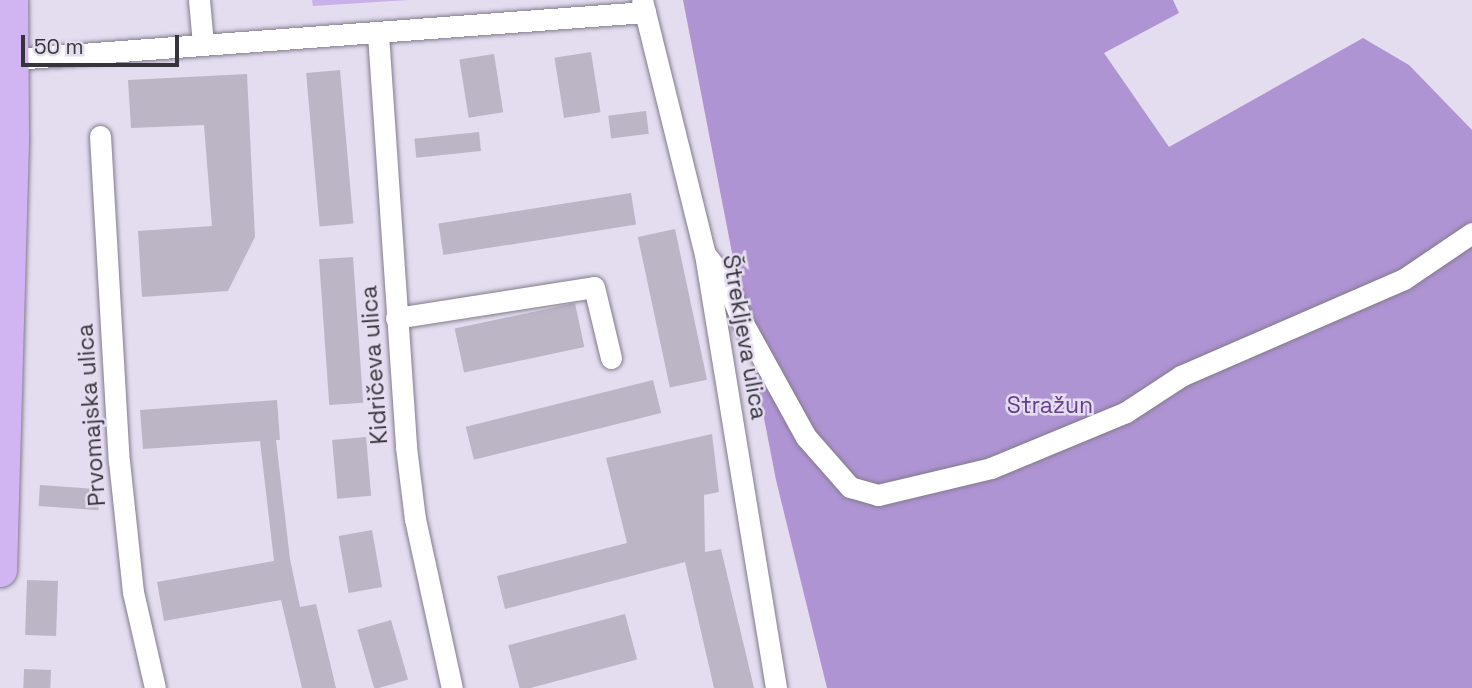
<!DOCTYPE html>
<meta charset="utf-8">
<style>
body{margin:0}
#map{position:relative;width:1472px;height:688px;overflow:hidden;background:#e4ddf0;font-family:"Space Grotesk",sans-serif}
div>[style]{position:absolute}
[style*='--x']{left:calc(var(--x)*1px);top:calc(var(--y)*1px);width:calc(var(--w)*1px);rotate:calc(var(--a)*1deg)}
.green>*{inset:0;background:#c8b1ea}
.forest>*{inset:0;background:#af94d4}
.building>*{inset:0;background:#bbb5c6;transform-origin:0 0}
.roads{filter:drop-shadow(0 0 2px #827b8c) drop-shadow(0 0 2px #827b8c)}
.minor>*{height:21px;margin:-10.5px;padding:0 10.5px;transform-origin:10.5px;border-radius:10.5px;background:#fff}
.primary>*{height:33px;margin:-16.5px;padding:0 16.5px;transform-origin:16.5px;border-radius:16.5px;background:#d1b5f2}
span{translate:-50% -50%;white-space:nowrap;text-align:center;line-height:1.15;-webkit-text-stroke:5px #e4ddf0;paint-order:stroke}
.street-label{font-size:23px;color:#36343b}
.park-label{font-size:23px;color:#633f8d}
.scale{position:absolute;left:21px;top:35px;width:158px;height:32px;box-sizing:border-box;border:4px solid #36343b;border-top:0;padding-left:9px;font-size:21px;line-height:24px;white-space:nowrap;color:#36343b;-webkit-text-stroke:5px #e4ddf0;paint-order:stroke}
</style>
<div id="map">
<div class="green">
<div style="clip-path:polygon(312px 0,409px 0,313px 6px)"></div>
</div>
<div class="forest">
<div style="clip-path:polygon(683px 0,1173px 0,1179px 13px,1104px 53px,1169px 147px,1363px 38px,1409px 65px,1472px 130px,1472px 688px,827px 688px,776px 480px)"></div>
</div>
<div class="building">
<div style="left:591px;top:52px;width:61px;height:37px;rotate:81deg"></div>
<div style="left:494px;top:54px;width:59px;height:35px;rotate:81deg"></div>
<div style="left:340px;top:70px;width:154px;height:34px;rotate:85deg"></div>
<div style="clip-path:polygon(247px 74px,255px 237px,228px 291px,142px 297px,138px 231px,212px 226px,204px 125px,131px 128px,128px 80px)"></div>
<div style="left:646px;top:111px;width:23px;height:38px;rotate:83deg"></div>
<div style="left:479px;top:132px;width:19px;height:65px;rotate:84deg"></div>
<div style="left:631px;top:193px;width:32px;height:195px;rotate:81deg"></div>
<div style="left:675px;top:229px;width:154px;height:38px;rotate:78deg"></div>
<div style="left:353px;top:257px;width:146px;height:34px;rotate:86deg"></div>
<div style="left:575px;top:303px;width:45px;height:123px;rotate:78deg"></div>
<div style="left:653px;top:380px;width:34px;height:193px;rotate:76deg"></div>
<div style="clip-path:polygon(277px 400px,280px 440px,276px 440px,290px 559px,300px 607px,316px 604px,336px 688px,302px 688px,281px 600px,164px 621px,157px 582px,274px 561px,260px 441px,143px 449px,140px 410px)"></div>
<div style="clip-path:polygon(712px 434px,719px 492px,704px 495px,705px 552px,721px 549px,754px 688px,714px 688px,685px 562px,505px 609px,497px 576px,627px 543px,606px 458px)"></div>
<div style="left:366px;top:437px;width:59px;height:34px;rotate:85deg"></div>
<div style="left:40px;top:485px;width:60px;height:21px;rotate:4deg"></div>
<div style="left:372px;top:530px;width:58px;height:34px;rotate:80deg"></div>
<div style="left:27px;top:580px;width:31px;height:55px;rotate:2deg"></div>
<div style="left:625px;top:614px;width:47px;height:121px;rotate:75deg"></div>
<div style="left:391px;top:620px;width:62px;height:35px;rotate:74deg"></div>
<div style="left:24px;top:669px;width:27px;height:19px;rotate:2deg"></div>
</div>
<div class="roads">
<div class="minor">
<div style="--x:199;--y:0;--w:44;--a:84.8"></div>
<div style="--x:642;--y:0;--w:262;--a:76.1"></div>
<div style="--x:705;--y:254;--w:440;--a:80.7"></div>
<div style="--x:378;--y:34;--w:414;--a:86.1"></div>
<div style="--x:406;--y:447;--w:73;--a:82.9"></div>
<div style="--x:415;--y:519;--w:173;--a:77.7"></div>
<div style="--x:14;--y:59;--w:633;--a:-4.26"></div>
<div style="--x:100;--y:136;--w:326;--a:86.7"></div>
<div style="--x:119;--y:461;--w:132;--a:83.9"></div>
<div style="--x:133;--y:592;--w:98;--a:77.1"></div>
<div style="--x:705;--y:254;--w:33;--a:52"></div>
<div style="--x:725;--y:280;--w:47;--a:67.3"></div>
<div style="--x:743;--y:323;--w:130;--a:61.1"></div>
<div style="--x:806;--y:437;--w:67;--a:48.7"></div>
<div style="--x:850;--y:487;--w:29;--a:16"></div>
<div style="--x:878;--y:495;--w:116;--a:-13.4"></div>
<div style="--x:991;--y:468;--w:146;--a:-22.5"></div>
<div style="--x:1126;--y:412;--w:66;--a:-33.2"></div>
<div style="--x:1181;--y:376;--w:243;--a:-23.5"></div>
<div style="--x:1404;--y:279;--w:82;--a:-34.1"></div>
<div style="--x:396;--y:318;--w:200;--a:-8.9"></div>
<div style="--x:594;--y:287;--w:73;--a:76.5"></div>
</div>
<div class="primary">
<div style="--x:0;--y:570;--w:433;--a:-88.4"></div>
<div style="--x:12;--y:137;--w:137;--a:-90.4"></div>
</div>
</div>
<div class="street-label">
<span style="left:745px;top:337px;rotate:80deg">Štrekljeva ulica</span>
<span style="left:374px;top:365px;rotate:-94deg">Kidričeva ulica</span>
<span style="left:91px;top:415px;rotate:-94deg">Prvomajska ulica</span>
</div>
<div class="park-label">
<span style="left:1050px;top:405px">Stražun</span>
</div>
<div class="scale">50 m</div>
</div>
